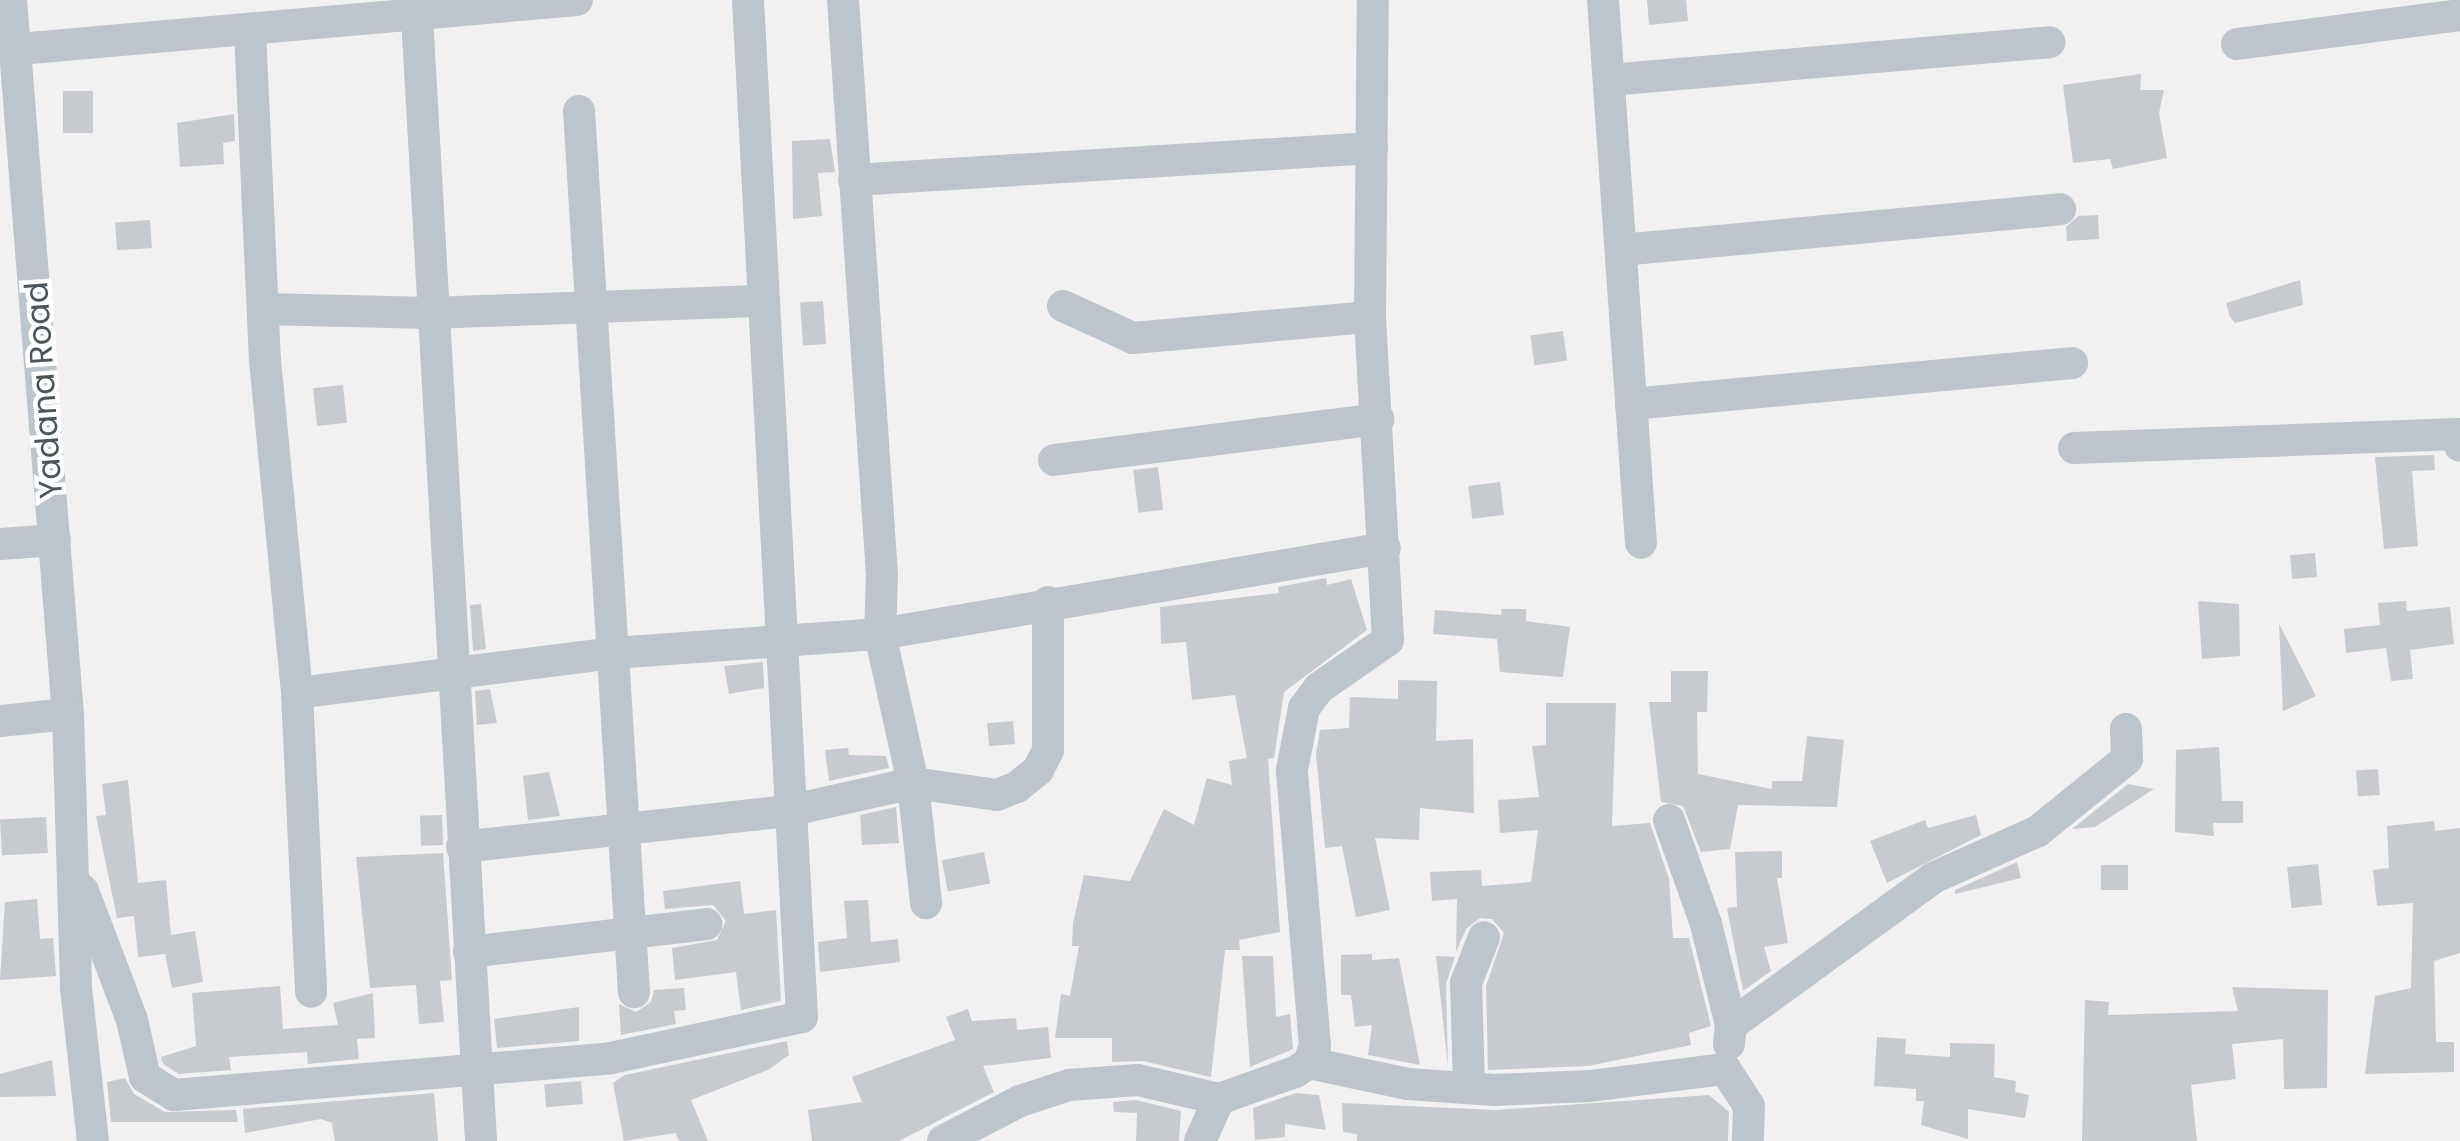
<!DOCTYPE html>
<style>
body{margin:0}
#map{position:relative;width:2460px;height:1141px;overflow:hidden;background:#f2f0f0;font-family:Poppins,sans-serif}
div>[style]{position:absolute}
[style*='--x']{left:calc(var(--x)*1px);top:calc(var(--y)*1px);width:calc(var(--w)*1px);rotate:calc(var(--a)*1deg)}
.building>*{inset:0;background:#c7cbcf;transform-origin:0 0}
.minor>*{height:32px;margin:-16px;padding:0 16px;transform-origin:16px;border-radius:16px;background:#bcc5cb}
span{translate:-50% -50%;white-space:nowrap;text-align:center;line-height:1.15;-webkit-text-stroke:9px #fff;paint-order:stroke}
.street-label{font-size:32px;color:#49555b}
</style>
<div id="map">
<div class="building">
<div style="clip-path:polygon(1647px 0,1686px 0,1688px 21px,1649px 25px)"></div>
<div style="clip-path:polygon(2141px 74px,2140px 90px,2164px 90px,2159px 113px,2167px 158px,2113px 169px,2110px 159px,2073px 163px,2063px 85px)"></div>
<div style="left:63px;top:91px;width:30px;height:42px"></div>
<div style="clip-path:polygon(234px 114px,235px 141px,223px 143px,224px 164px,180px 167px,177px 123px)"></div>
<div style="clip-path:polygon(830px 139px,835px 172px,818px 173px,822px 216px,793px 219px,792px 141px)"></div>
<div style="clip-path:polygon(2098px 215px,2099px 239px,2067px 241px,2066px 227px,2078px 216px)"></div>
<div style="left:150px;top:220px;width:28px;height:35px;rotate:86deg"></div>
<div style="clip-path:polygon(2300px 280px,2303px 305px,2235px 323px,2230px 317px,2226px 303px)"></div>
<div style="left:823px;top:301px;width:43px;height:23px;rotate:86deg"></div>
<div style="left:1563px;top:331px;width:30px;height:33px;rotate:82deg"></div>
<div style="left:343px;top:385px;width:38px;height:30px;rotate:84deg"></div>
<div style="clip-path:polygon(2434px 455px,2435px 470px,2412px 471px,2418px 546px,2384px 549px,2375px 457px)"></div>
<div style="left:1158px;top:467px;width:43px;height:25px;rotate:83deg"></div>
<div style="left:1500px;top:482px;width:33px;height:32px;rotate:83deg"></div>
<div style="left:2315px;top:553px;width:24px;height:25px;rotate:85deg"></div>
<div style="clip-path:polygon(1326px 578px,1327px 585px,1351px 579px,1367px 630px,1284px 692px,1274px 758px,1268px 759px,1280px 932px,1239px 940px,1240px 950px,1225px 950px,1211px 1077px,1143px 1061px,1112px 1062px,1112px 1038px,1055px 1038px,1061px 994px,1070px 996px,1079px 946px,1072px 946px,1073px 923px,1084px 875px,1130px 881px,1164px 809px,1194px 825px,1207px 778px,1232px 785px,1229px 761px,1247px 758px,1235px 695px,1192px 700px,1186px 642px,1161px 644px,1160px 607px,1279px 593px,1278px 587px)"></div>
<div style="clip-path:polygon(2198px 601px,2239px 604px,2240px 656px,2202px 659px)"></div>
<div style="clip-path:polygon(2406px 601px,2407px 611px,2450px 607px,2454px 644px,2410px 650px,2413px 679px,2391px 681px,2386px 648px,2346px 653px,2344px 629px,2380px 625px,2378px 603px)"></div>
<div style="clip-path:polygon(481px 604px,486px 649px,473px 651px,470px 605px)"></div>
<div style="clip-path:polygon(1501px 609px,1526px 609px,1526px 621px,1570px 627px,1563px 677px,1500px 672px,1497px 639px,1433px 634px,1435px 610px,1502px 615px)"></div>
<div style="clip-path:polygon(2279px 624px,2316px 696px,2283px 711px)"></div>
<div style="clip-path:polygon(763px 662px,764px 688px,729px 694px,724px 666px)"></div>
<div style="clip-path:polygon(1671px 671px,1708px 671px,1707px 712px,1697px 712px,1698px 774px,1772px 789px,1772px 781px,1802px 781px,1807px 736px,1844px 740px,1837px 807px,1738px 805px,1730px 849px,1701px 852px,1683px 806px,1661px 802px,1649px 702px,1671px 702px)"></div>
<div style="clip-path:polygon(1398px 680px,1437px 681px,1436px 741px,1473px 739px,1474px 813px,1420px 808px,1419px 840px,1375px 838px,1390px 910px,1356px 917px,1342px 846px,1325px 848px,1316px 754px,1320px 730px,1349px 728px,1350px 697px,1398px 699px)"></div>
<div style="clip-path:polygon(490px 689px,497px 723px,477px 725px,475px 691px)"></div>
<div style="clip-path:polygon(1546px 703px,1616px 703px,1612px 826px,1650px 823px,1669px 879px,1673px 938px,1689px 938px,1711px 1026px,1689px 1033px,1691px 1045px,1588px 1066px,1488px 1070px,1486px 986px,1504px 933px,1492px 919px,1480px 918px,1466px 929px,1456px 952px,1457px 899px,1432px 901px,1430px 872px,1481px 870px,1482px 886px,1531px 882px,1538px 830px,1500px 833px,1498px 800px,1539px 797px,1532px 746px,1546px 745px)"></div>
<div style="left:1013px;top:721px;width:23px;height:26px;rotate:85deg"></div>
<div style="clip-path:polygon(2219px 747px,2222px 801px,2243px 801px,2243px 823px,2213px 823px,2214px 836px,2175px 832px,2176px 750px)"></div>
<div style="clip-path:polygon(848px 748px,849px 755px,886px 756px,889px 768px,829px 781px,825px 750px)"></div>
<div style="left:2378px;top:769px;width:26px;height:22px;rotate:86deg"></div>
<div style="clip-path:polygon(549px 772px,560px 816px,528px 820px,523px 776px)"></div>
<div style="clip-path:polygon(128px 780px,138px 883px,166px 880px,171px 935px,195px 931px,203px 982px,172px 988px,165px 954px,138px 957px,134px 916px,117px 918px,96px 816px,106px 815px,102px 784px)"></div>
<div style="clip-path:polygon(2128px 784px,2154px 789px,2095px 827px,2072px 829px)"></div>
<div style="clip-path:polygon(896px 807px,899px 843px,862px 845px,860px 815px)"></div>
<div style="left:442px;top:815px;width:30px;height:22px;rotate:88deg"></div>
<div style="clip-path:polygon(1976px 815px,1981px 835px,1887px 883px,1870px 841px,1925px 820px,1928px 828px)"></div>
<div style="left:46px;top:817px;width:36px;height:46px;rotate:87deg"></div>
<div style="clip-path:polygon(2434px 821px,2435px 831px,2460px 828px,2460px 953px,2434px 961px,2436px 1042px,2454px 1042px,2454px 1072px,2365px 1074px,2375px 996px,2411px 988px,2413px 903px,2377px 906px,2373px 870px,2389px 868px,2387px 826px)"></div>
<div style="clip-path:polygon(1782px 851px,1782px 878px,1777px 878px,1788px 943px,1764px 947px,1771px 971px,1743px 991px,1727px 908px,1737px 907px,1735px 852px)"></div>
<div style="left:984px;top:852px;width:32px;height:43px;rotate:79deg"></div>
<div style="clip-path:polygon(443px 853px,452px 980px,440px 981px,444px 1022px,419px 1024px,416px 985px,370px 988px,356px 857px)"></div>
<div style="clip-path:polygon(2017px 862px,2021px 878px,1955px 894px,1955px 890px)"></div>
<div style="left:2318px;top:864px;width:41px;height:31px;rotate:84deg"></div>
<div style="left:2101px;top:865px;width:27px;height:25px"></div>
<div style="clip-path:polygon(740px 881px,744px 914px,776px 910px,781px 1001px,741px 1010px,736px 972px,675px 980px,672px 948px,717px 940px,726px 921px,713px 905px,665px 909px,663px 891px)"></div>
<div style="clip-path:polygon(37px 899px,40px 939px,53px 938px,56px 976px,0 980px,5px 902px)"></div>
<div style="clip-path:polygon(868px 900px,871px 942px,898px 939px,900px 962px,820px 972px,818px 942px,847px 938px,844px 901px)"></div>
<div style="clip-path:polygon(1372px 954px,1372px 960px,1399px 958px,1420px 1065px,1368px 1055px,1372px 1025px,1355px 1027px,1351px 995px,1341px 995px,1341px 955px)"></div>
<div style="clip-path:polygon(1242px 956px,1273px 956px,1276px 1017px,1290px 1014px,1293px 1049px,1250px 1067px)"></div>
<div style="clip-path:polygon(1436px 956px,1455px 957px,1446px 984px,1448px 1067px)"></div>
<div style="clip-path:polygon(280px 986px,283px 1029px,338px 1025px,333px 1003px,373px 993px,375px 1038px,357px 1039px,359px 1059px,308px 1064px,307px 1052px,229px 1057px,231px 1070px,179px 1074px,163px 1064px,161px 1057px,196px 1046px,192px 993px)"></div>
<div style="clip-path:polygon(2232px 987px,2328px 990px,2327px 1088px,2284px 1089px,2283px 1039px,2232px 1044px,2236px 1079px,2191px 1085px,2197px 1141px,2082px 1141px,2085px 1000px,2109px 1002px,2108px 1015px,2238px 1011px)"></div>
<div style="clip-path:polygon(684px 988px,686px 1010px,674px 1011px,676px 1024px,621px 1035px,619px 1004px,636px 1012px,651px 1002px,654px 990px)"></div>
<div style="clip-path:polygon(579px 1007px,579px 1041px,497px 1048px,494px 1019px)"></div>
<div style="clip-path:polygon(968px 1009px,972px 1021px,1016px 1018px,1017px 1030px,1048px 1027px,1051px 1058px,983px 1066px,994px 1092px,899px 1141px,812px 1141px,808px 1110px,862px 1102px,852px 1077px,955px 1040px,946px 1017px)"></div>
<div style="clip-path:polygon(1877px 1037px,1906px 1039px,1905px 1054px,1950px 1057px,1950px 1043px,1995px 1044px,1994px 1077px,2016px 1081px,2015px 1092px,2029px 1095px,2025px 1118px,1968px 1109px,1968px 1139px,1921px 1125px,1924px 1101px,1916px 1101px,1916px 1089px,1874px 1086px)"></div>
<div style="clip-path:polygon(787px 1041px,789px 1055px,768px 1070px,691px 1100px,708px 1141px,679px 1141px,676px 1133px,624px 1141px,613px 1083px,625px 1075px)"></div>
<div style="clip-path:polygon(52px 1060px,56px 1096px,0 1097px,0 1074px)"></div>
<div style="clip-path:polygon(125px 1078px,134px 1094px,165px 1112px,236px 1110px,238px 1122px,111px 1122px,107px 1082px)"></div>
<div style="left:581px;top:1081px;width:23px;height:37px;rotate:85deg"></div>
<div style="clip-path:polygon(434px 1093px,438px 1141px,335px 1141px,332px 1123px,321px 1119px,245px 1133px,243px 1109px)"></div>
<div style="clip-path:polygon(1296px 1093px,1319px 1095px,1326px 1130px,1285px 1124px,1285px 1137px,1255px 1140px,1253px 1108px)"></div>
<div style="clip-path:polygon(1709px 1095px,1729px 1112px,1728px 1141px,1357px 1141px,1357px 1134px,1343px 1132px,1342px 1103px,1495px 1110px)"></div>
<div style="clip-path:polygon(1136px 1100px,1181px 1111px,1179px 1141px,1136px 1141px,1137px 1113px,1114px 1112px,1113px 1102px)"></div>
</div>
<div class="minor">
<div style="--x:11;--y:0;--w:716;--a:85.44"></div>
<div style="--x:68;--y:714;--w:274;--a:88.3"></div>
<div style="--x:76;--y:988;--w:154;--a:83.7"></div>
<div style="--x:843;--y:0;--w:576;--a:86.12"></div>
<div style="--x:882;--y:575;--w:59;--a:91.9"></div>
<div style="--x:880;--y:634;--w:153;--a:77.5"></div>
<div style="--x:913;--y:783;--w:121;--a:83.8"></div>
<div style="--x:1603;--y:0;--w:544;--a:86"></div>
<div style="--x:417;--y:17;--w:1126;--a:86.74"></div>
<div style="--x:250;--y:31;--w:329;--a:87.4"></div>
<div style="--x:265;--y:360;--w:335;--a:84.5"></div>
<div style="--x:297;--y:693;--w:299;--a:87.3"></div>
<div style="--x:2237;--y:44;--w:225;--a:-7.4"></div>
<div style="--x:19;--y:49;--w:560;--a:-5.02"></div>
<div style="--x:1609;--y:80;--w:442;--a:-4.9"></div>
<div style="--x:579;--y:111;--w:883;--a:86.43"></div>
<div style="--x:854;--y:180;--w:519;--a:-3.54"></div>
<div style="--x:1621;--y:250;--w:441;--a:-5.3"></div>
<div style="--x:1063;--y:306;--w:77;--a:24.6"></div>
<div style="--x:1133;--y:338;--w:238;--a:-5.1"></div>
<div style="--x:263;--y:309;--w:168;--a:1.4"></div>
<div style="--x:431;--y:313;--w:333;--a:-2.1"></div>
<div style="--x:1631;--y:404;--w:443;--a:-5.3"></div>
<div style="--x:2074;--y:448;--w:384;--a:-2.1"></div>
<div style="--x:2458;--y:434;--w:12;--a:81"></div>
<div style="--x:1054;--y:460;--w:327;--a:-7.2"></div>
<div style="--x:0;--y:544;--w:55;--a:-4.2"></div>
<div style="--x:297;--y:693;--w:320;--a:-7.2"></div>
<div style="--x:614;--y:653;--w:267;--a:-4.1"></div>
<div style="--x:880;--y:634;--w:512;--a:-9.66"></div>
<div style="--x:0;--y:721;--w:68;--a:-5.9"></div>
<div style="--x:1669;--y:820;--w:110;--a:70.4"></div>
<div style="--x:1706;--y:924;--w:104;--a:76.1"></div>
<div style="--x:1731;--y:1025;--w:19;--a:96"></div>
<div style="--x:462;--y:847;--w:328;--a:-6.3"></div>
<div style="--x:788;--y:811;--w:128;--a:-12.6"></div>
<div style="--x:913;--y:783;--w:85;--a:8.1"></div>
<div style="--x:997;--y:795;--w:22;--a:-22"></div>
<div style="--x:1017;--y:787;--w:27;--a:-39"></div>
<div style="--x:1038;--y:770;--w:22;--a:-63"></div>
<div style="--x:1048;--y:750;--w:148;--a:-90"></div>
<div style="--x:73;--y:882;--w:13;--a:42"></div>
<div style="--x:83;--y:891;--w:138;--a:69.2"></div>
<div style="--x:132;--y:1020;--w:58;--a:77.2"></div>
<div style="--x:145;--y:1077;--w:34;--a:32"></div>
<div style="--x:174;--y:1095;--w:439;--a:-4.8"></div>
<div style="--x:611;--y:1058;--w:195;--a:-12.1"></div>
<div style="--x:802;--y:1017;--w:1018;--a:-93.04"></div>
<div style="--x:469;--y:952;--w:239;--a:-6.7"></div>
<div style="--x:1731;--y:1025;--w:250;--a:-36"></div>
<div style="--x:1933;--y:878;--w:115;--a:-24.1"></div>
<div style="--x:2038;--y:831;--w:114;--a:-39"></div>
<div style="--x:2127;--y:759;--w:30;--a:-92"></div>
<div style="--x:1309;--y:1063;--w:101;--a:12"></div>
<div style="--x:1408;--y:1084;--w:86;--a:4"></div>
<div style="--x:1494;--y:1090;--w:96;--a:-2.4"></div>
<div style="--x:1590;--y:1086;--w:136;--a:-7.2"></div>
<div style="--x:1725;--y:1069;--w:44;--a:57"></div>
<div style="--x:1749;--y:1106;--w:35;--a:92"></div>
<div style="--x:1469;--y:1088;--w:105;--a:-91.6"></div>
<div style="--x:1466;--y:983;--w:49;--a:-68.6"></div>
<div style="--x:943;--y:1141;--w:87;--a:-27.5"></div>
<div style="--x:1020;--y:1101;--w:52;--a:-18.1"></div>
<div style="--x:1069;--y:1085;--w:69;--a:-4.1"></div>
<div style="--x:1138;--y:1080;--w:83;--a:13.2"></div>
<div style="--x:1200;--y:1141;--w:46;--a:-65.7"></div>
<div style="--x:1219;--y:1099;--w:81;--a:-19.6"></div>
<div style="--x:1295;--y:1072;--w:17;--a:-33"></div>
<div style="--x:1309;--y:1063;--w:18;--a:-71"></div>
<div style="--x:1315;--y:1046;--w:277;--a:-94.8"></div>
<div style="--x:1292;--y:770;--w:63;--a:-79"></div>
<div style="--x:1304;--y:708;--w:25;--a:-53"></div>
<div style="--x:1319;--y:688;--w:84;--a:-34.8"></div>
<div style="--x:1388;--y:640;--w:324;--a:-93.2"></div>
<div style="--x:1370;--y:317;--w:317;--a:-89.5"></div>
</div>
<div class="street-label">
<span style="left:44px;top:390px;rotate:-94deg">Yadana Road</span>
</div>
</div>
